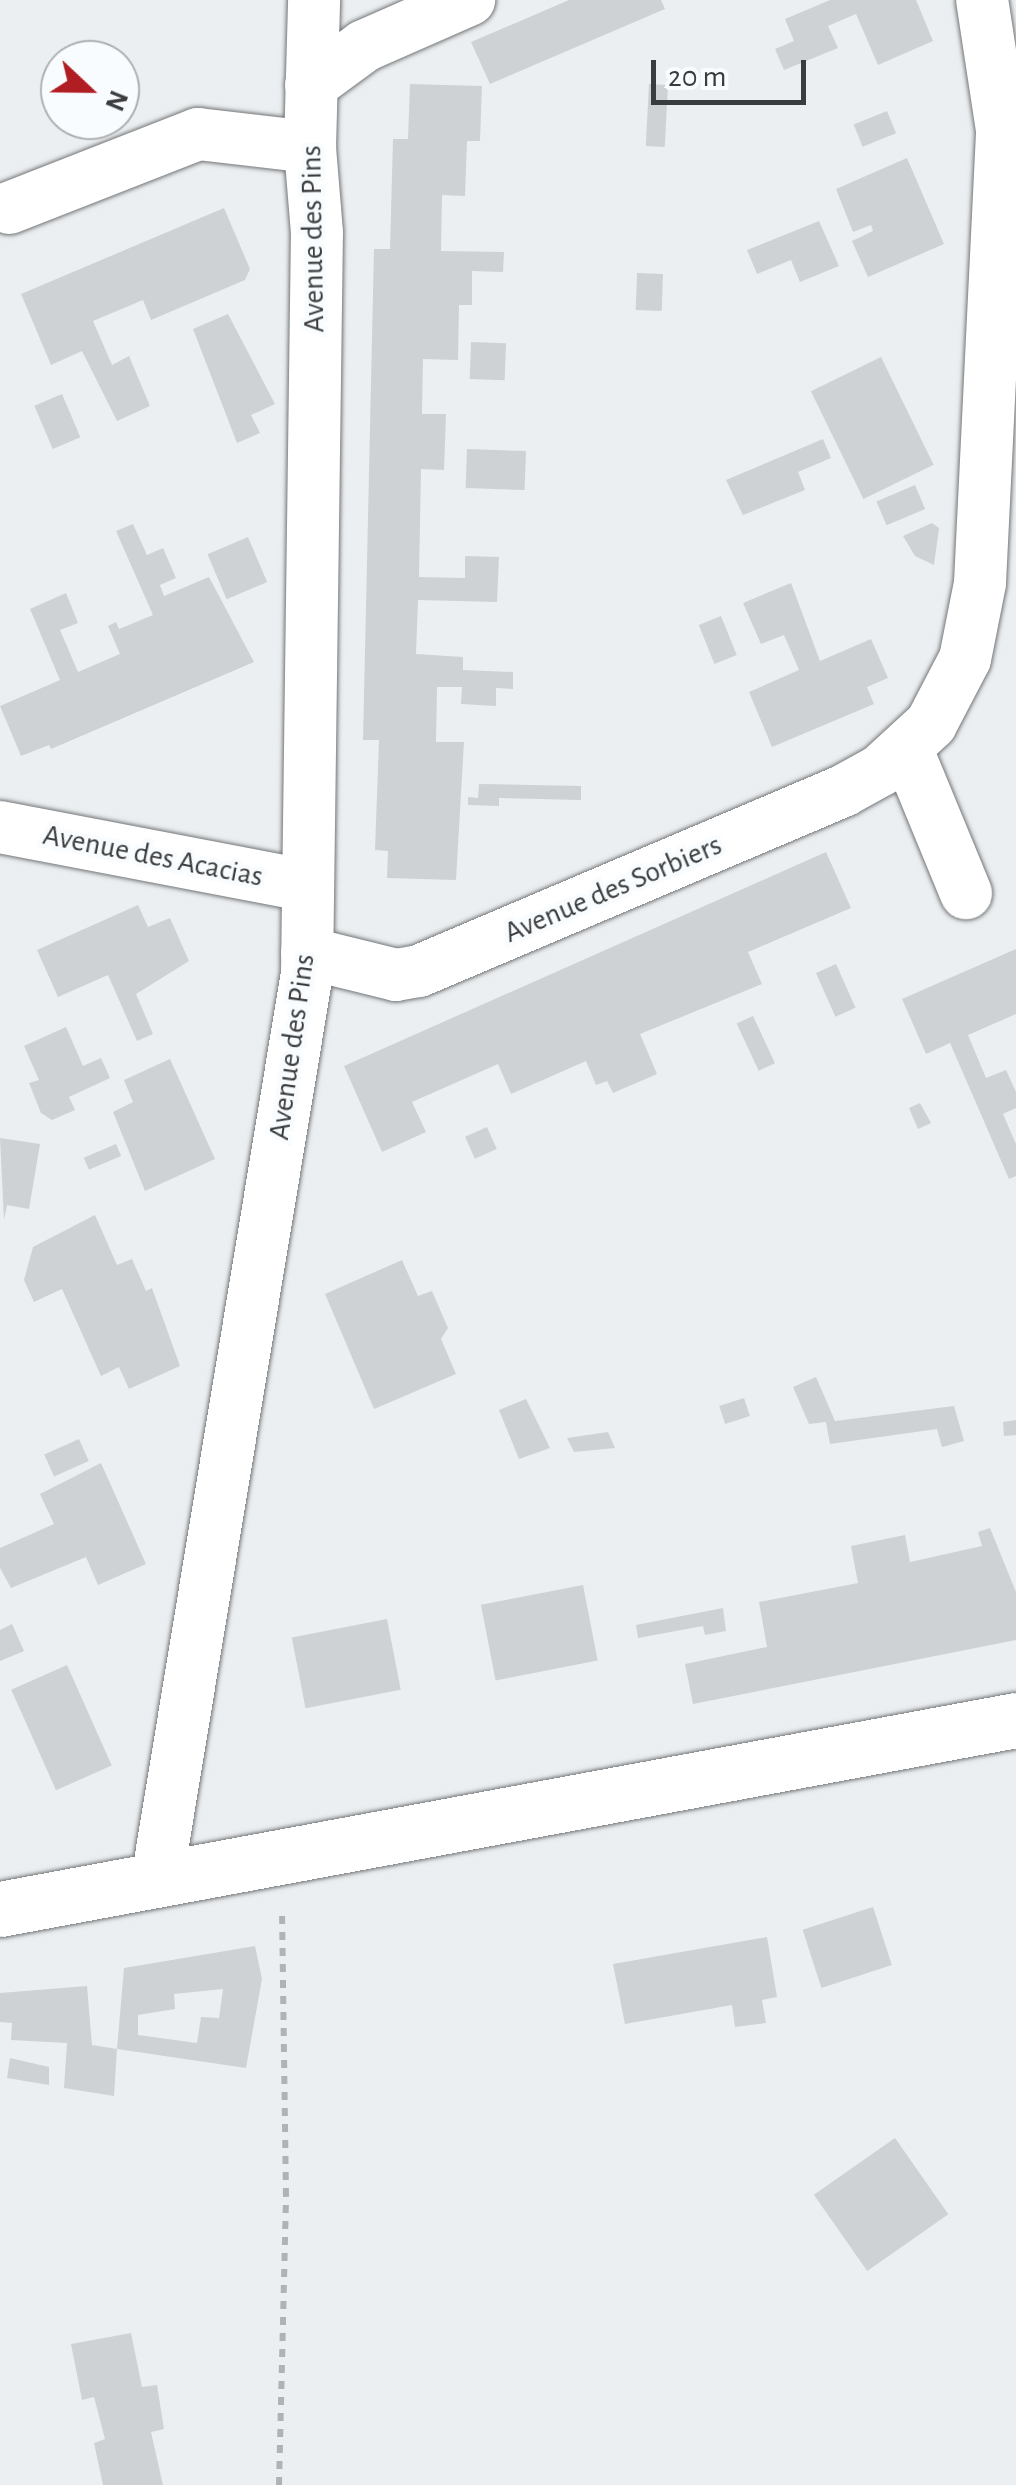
<!DOCTYPE html>
<style>
body{margin:0}
#map{position:relative;width:1016px;height:2485px;overflow:hidden;background:#eceff1;font-family:"Alegreya Sans",sans-serif}
div>[style]{position:absolute}
[style*='--x']{left:calc(var(--x)*1px);top:calc(var(--y)*1px);width:calc(var(--w)*1px);rotate:calc(var(--a)*1deg)}
.building>*{inset:0;background:#ced2d4;transform-origin:0 0}
.path>*{height:6px;margin-top:-3px;transform-origin:0;background:repeating-linear-gradient(90deg,#b0b2b3 0 8px,transparent 0 16px)}
.roads{filter:drop-shadow(0 0 2px #737678) drop-shadow(0 0 2px #737678)}
.street>*{height:52px;margin:-26px;padding:0 26px;transform-origin:26px;border-radius:26px;background:#fff}
.secondary>*{height:55px;margin:-27.5px;padding:0 27.5px;transform-origin:27.5px;border-radius:27.5px;background:#fff}
span{translate:-50% -50%;white-space:nowrap;text-align:center;line-height:1.15;-webkit-text-stroke:9px #f9fcfe;paint-order:stroke}
.street-label{font-size:30px;color:#3b3c3d}
.north{position:absolute;left:40px;top:40px;width:100px;height:100px;box-sizing:border-box;background:#f9fcfe;border:2px solid #adafb1;border-radius:50%;rotate:112deg;font-size:28px;font-weight:700;line-height:40px;text-align:center;color:#3b3c3d}
.north::after{content:'';display:block;margin:auto;width:35px;height:45px;background:#b01e24;clip-path:polygon(50% 0,100% 100%,50% 72%,0 100%)}
.scale{position:absolute;left:651px;top:60px;width:155px;height:45px;box-sizing:border-box;border:5px solid #3b3c3d;border-top:0;padding-left:12px;font-size:30px;line-height:35px;white-space:nowrap;color:#3b3c3d;-webkit-text-stroke:8px #f9fcfe;paint-order:stroke}
</style>
<div id="map">
<div class="building">
<div style="clip-path:polygon(569px 0,661px 0,665px 9px,490px 84px,471px 42px)"></div>
<div style="clip-path:polygon(830px 0,916px 0,933px 41px,878px 65px,856px 14px,828px 26px,838px 48px,784px 70px,775px 49px,794px 41px,785px 19px)"></div>
<div style="clip-path:polygon(410px 84px,482px 86px,480px 141px,467px 141px,465px 196px,442px 195px,441px 251px,504px 252px,503px 272px,472px 271px,472px 305px,459px 305px,458px 360px,423px 359px,422px 414px,446px 414px,444px 470px,421px 469px,419px 577px,465px 578px,465px 556px,499px 557px,497px 602px,418px 600px,416px 654px,463px 657px,463px 670px,513px 672px,513px 689px,496px 688px,496px 706px,461px 704px,462px 687px,437px 687px,436px 742px,464px 742px,456px 880px,387px 878px,388px 851px,375px 850px,379px 740px,363px 740px,374px 249px,390px 249px,393px 139px,408px 139px)"></div>
<div style="left:649px;top:84px;width:19px;height:62px;rotate:3deg"></div>
<div style="left:887px;top:111px;width:24px;height:36px;rotate:68deg"></div>
<div style="clip-path:polygon(907px 158px,944px 244px,868px 277px,852px 241px,873px 231px,871px 225px,853px 232px,836px 189px)"></div>
<div style="clip-path:polygon(224px 208px,250px 269px,245px 280px,151px 320px,143px 300px,93px 321px,112px 365px,129px 356px,150px 406px,117px 421px,82px 351px,51px 365px,21px 294px)"></div>
<div style="clip-path:polygon(819px 221px,839px 266px,800px 282px,791px 260px,757px 274px,747px 250px)"></div>
<div style="left:637px;top:273px;width:26px;height:37px;rotate:2deg"></div>
<div style="clip-path:polygon(228px 314px,275px 404px,251px 415px,260px 433px,237px 443px,193px 329px)"></div>
<div style="left:471px;top:342px;width:35px;height:37px;rotate:2deg"></div>
<div style="left:881px;top:357px;width:120px;height:78px;rotate:64deg"></div>
<div style="left:62px;top:394px;width:47px;height:30px;rotate:67deg"></div>
<div style="clip-path:polygon(823px 439px,831px 458px,798px 472px,805px 490px,743px 515px,726px 480px)"></div>
<div style="left:467px;top:449px;width:59px;height:39px;rotate:2deg"></div>
<div style="left:915px;top:485px;width:26px;height:42px;rotate:67deg"></div>
<div style="clip-path:polygon(932px 523px,939px 528px,934px 565px,915px 556px,903px 536px)"></div>
<div style="clip-path:polygon(133px 524px,147px 555px,163px 548px,176px 578px,160px 585px,164px 596px,209px 577px,254px 662px,51px 749px,49px 745px,21px 756px,0 706px,60px 680px,30px 609px,66px 593px,78px 623px,60px 630px,78px 672px,120px 654px,108px 626px,116px 622px,119px 629px,153px 615px,116px 531px)"></div>
<div style="left:248px;top:537px;width:49px;height:44px;rotate:67deg"></div>
<div style="clip-path:polygon(791px 583px,820px 661px,871px 639px,888px 678px,867px 687px,874px 704px,772px 747px,749px 692px,799px 670px,784px 635px,761px 644px,743px 603px)"></div>
<div style="left:721px;top:616px;width:42px;height:24px;rotate:68deg"></div>
<div style="clip-path:polygon(479px 784px,581px 786px,581px 800px,499px 798px,499px 806px,468px 805px,468px 797px,478px 798px)"></div>
<div style="clip-path:polygon(826px 852px,851px 908px,748px 952px,762px 984px,640px 1034px,657px 1074px,613px 1093px,607px 1081px,596px 1085px,586px 1061px,511px 1094px,498px 1064px,412px 1102px,426px 1132px,382px 1152px,344px 1066px)"></div>
<div style="clip-path:polygon(138px 905px,148px 927px,170px 918px,189px 961px,136px 994px,153px 1034px,137px 1041px,108px 975px,58px 997px,37px 950px)"></div>
<div style="clip-path:polygon(1016px 949px,1016px 1014px,968px 1035px,986px 1078px,1006px 1070px,1016px 1092px,1016px 1108px,1003px 1114px,1016px 1144px,1016px 1176px,1009px 1179px,950px 1043px,926px 1054px,902px 999px)"></div>
<div style="left:836px;top:964px;width:48px;height:22px;rotate:66deg"></div>
<div style="left:753px;top:1016px;width:52px;height:18px;rotate:65deg"></div>
<div style="clip-path:polygon(66px 1027px,83px 1066px,101px 1058px,110px 1078px,69px 1097px,75px 1110px,52px 1120px,41px 1113px,29px 1083px,39px 1080px,24px 1046px)"></div>
<div style="clip-path:polygon(170px 1059px,215px 1159px,145px 1191px,113px 1112px,133px 1102px,124px 1080px)"></div>
<div style="clip-path:polygon(920px 1103px,931px 1123px,918px 1129px,909px 1108px)"></div>
<div style="left:487px;top:1127px;width:24px;height:24px;rotate:66deg"></div>
<div style="clip-path:polygon(0 1138px,40px 1144px,29px 1209px,7px 1205px,4px 1220px)"></div>
<div style="left:116px;top:1144px;width:13px;height:35px;rotate:67deg"></div>
<div style="clip-path:polygon(95px 1215px,117px 1265px,132px 1259px,146px 1291px,152px 1288px,180px 1366px,129px 1389px,119px 1367px,101px 1376px,62px 1289px,34px 1302px,24px 1280px,33px 1247px)"></div>
<div style="clip-path:polygon(402px 1260px,418px 1296px,432px 1291px,448px 1328px,441px 1339px,456px 1374px,374px 1409px,325px 1294px)"></div>
<div style="clip-path:polygon(816px 1377px,835px 1421px,954px 1406px,964px 1441px,942px 1447px,937px 1429px,830px 1444px,826px 1422px,809px 1424px,793px 1387px)"></div>
<div style="left:744px;top:1398px;width:19px;height:26px;rotate:72deg"></div>
<div style="clip-path:polygon(526px 1399px,550px 1448px,519px 1459px,499px 1410px)"></div>
<div style="clip-path:polygon(1016px 1420px,1016px 1435px,1004px 1436px,1003px 1422px)"></div>
<div style="clip-path:polygon(608px 1432px,615px 1448px,574px 1452px,567px 1438px)"></div>
<div style="left:79px;top:1439px;width:24px;height:38px;rotate:66deg"></div>
<div style="clip-path:polygon(101px 1463px,146px 1564px,98px 1585px,86px 1557px,11px 1588px,0 1568px,0 1548px,54px 1524px,40px 1494px)"></div>
<div style="clip-path:polygon(990px 1528px,1016px 1592px,1016px 1640px,693px 1704px,685px 1664px,767px 1647px,759px 1602px,858px 1583px,851px 1546px,905px 1535px,910px 1562px,982px 1546px,978px 1532px)"></div>
<div style="left:583px;top:1585px;width:77px;height:104px;rotate:79deg"></div>
<div style="clip-path:polygon(723px 1608px,726px 1631px,705px 1635px,703px 1626px,638px 1638px,636px 1625px)"></div>
<div style="left:387px;top:1619px;width:72px;height:97px;rotate:79deg"></div>
<div style="clip-path:polygon(12px 1624px,24px 1651px,0 1661px,0 1630px)"></div>
<div style="left:67px;top:1665px;width:110px;height:61px;rotate:66deg"></div>
<div style="left:873px;top:1907px;width:61px;height:74px;rotate:72deg"></div>
<div style="clip-path:polygon(767px 1937px,777px 1997px,762px 2000px,766px 2023px,735px 2027px,732px 2005px,625px 2024px,613px 1964px)"></div>
<div style="clip-path:polygon(evenodd,255px 1946px,262px 1979px,246px 2068px,117px 2049px,124px 1968px,255px 1946px,223px 1989px,219px 2018px,201px 2017px,197px 2043px,138px 2035px,138px 2015px,175px 2009px,174px 1994px,223px 1989px)"></div>
<div style="clip-path:polygon(87px 1986px,92px 2045px,117px 2049px,114px 2096px,64px 2088px,67px 2043px,11px 2040px,12px 2023px,0 2022px,0 1993px)"></div>
<div style="clip-path:polygon(10px 2058px,49px 2067px,49px 2085px,7px 2078px)"></div>
<div style="left:895px;top:2138px;width:93px;height:99px;rotate:55deg"></div>
<div style="clip-path:polygon(131px 2333px,142px 2387px,157px 2385px,164px 2429px,151px 2432px,163px 2485px,103px 2485px,94px 2443px,105px 2439px,94px 2397px,82px 2400px,71px 2344px)"></div>
</div>
<div class="path">
<div style="--x:279;--y:2485;--w:289;--a:-88.6"></div>
<div style="--x:286;--y:2196;--w:285;--a:-90.8"></div>
</div>
<div class="roads">
<div class="street">
<div style="--x:311;--y:85;--w:66;--a:-36.3"></div>
<div style="--x:364;--y:46;--w:115;--a:-23.7"></div>
<div style="--x:9;--y:208;--w:203;--a:-21.4"></div>
<div style="--x:198;--y:134;--w:113;--a:6.6"></div>
<div style="--x:907;--y:750;--w:155;--a:67.6"></div>
<div style="--x:0;--y:827;--w:310;--a:10.8"></div>
<div style="--x:307;--y:953;--w:92;--a:13.9"></div>
<div style="--x:396;--y:975;--w:23;--a:-10"></div>
<div style="--x:419;--y:971;--w:461;--a:-23"></div>
<div style="--x:843;--y:791;--w:43;--a:-28.9"></div>
<div style="--x:881;--y:770;--w:68;--a:-42.6"></div>
<div style="--x:931;--y:724;--w:73;--a:-62.4"></div>
<div style="--x:965;--y:659;--w:77;--a:-78.8"></div>
<div style="--x:980;--y:583;--w:454;--a:-87.2"></div>
<div style="--x:1002;--y:130;--w:132;--a:-98.7"></div>
<div style="--x:157;--y:1880;--w:919;--a:-80.61"></div>
<div style="--x:307;--y:973;--w:740;--a:-89.23"></div>
<div style="--x:317;--y:233;--w:86;--a:-94.7"></div>
<div style="--x:310;--y:147;--w:147;--a:-88.4"></div>
</div>
<div class="secondary">
<div style="--x:0;--y:1909;--w:1033;--a:-10.54"></div>
</div>
</div>
<div class="street-label">
<span style="left:313px;top:239px;rotate:-91deg">Avenue des Pins</span>
<span style="left:153px;top:856px;rotate:11deg">Avenue des Acacias</span>
<span style="left:613px;top:889px;rotate:-23deg">Avenue des Sorbiers</span>
<span style="left:292px;top:1047px;rotate:-82deg">Avenue des Pins</span>
</div>
<div class="north">N</div>
<div class="scale">20 m</div>
</div>
